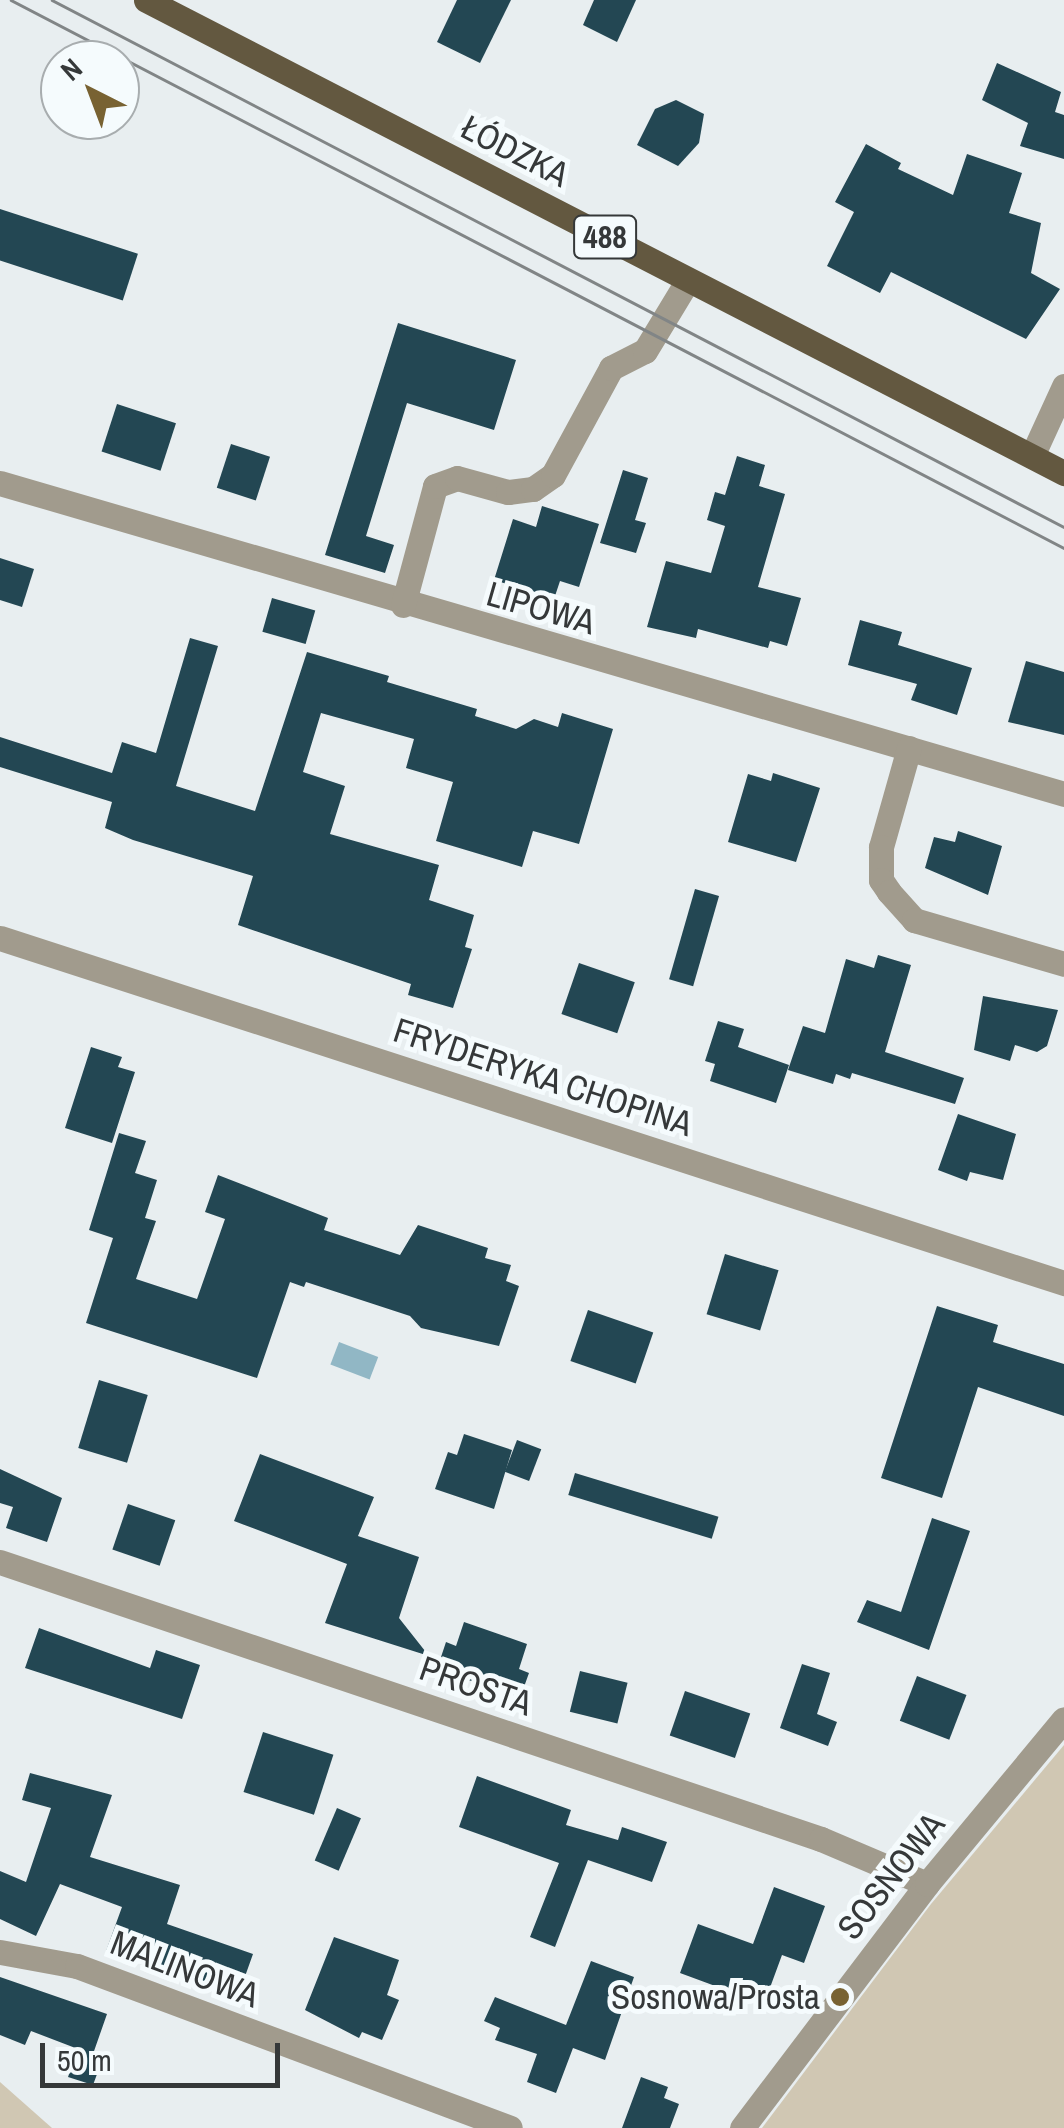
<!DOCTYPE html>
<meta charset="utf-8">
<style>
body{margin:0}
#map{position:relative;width:1064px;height:2128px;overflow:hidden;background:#e8eef0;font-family:"Archivo Narrow",sans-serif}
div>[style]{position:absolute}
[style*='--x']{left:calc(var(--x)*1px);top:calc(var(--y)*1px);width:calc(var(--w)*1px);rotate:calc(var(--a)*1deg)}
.green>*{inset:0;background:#d0c7b3}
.water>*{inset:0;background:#91b7c5;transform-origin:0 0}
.building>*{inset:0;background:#234753;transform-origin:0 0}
.minor>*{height:25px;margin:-12.5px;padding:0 12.5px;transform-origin:12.5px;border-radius:12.5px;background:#a19b8d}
.major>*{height:25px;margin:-12.5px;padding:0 12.5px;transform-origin:12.5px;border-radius:12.5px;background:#635840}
.tram>*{height:2.5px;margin:-1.25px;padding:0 1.25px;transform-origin:1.25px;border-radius:1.25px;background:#818586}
.dots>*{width:28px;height:28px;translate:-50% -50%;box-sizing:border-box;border:5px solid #f5fbfd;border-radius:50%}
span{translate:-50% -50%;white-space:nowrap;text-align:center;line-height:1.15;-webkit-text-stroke:10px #f5fbfd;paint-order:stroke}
.shield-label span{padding:2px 8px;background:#f5fbfd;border:2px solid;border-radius:8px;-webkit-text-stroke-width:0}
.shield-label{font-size:32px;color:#353839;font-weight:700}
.street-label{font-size:35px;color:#353839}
.poi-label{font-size:35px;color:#353839}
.right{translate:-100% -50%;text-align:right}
.north{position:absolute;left:40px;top:40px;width:100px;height:100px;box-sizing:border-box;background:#f5fbfd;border:2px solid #a8adaf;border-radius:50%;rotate:318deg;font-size:28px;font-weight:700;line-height:40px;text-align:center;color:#353839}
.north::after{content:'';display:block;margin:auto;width:35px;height:45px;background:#786232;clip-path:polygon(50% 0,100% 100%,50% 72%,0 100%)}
.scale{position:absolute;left:40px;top:2043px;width:240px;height:45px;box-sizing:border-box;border:5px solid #353839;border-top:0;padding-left:12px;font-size:30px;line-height:35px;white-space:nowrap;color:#353839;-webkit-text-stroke:8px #f5fbfd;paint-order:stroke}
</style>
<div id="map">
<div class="green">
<div style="clip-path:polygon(1064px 1745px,1064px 2128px,762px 2128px,931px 1904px)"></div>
<div style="clip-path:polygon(0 2082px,52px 2128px,0 2128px)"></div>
</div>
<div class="water">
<div style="left:339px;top:1342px;width:42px;height:24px;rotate:21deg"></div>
</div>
<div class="building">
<div style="clip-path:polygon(457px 0,511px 0,480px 63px,437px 42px)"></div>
<div style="clip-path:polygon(594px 0,636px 0,617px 42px,583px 25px)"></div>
<div style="clip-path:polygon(997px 63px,1061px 92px,1055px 112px,1064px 115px,1064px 159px,1020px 146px,1028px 123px,982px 100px)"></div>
<div style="clip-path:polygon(676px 100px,704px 114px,699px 143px,678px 166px,637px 145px,655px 109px)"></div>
<div style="clip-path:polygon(866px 144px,901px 163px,898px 169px,953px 195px,967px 154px,1022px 173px,1009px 213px,1041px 223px,1031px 273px,1060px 289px,1026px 339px,891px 272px,880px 293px,827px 266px,854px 212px,835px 202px)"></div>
<div style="left:0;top:209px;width:145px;height:49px;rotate:18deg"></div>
<div style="clip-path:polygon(398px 323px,516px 360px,494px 430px,407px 403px,366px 536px,394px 545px,385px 573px,325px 555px)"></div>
<div style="left:117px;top:404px;width:62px;height:50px;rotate:18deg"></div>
<div style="left:231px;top:444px;width:41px;height:46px;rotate:18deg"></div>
<div style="clip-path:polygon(737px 456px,765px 465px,759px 486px,785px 494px,758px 587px,801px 598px,787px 646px,770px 641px,768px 648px,698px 629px,696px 638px,647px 627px,666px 561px,711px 573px,725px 526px,707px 520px,715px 492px,725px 495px)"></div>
<div style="clip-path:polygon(623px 470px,648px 478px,635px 520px,646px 523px,636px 553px,600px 543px)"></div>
<div style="clip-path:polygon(542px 506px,599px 524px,579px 587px,560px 581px,554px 599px,494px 580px,513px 519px,536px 527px)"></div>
<div style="clip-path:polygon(0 558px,34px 569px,22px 607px,0 600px)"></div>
<div style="left:272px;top:598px;width:45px;height:35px;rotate:16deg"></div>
<div style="clip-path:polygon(860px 620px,902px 632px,898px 645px,972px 668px,957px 715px,911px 700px,917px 684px,848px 665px)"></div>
<div style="clip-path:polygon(190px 638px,218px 646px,176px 786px,255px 811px,307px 652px,389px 676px,387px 682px,477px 709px,475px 716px,516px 729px,534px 719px,558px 727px,562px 713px,613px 729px,579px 844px,533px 831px,522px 867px,436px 841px,453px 782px,406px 768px,414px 739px,321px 713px,303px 772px,345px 786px,330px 834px,439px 865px,429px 900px,474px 915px,465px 947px,472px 949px,453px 1008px,408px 995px,411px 984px,238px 925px,253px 876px,133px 840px,105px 828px,112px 802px,0 767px,0 737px,112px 773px,122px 742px,156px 753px)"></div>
<div style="clip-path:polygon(1026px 661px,1064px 672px,1064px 735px,1008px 722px)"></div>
<div style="clip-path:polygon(773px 773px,820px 788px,796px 862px,728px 842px,748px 774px,771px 781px)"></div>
<div style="clip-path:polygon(958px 831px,1002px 846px,988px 895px,925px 868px,934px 837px,955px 842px)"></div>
<div style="left:695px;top:889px;width:25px;height:94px;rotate:16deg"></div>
<div style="clip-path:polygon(878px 955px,911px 965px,885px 1052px,964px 1078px,955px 1104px,852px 1073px,850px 1079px,836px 1074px,833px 1084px,788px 1070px,803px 1026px,825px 1033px,846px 959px,874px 968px)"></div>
<div style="left:579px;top:963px;width:59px;height:54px;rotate:19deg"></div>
<div style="clip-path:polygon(983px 996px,1058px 1010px,1047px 1046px,1037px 1052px,1015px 1045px,1010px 1061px,974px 1050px)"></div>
<div style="clip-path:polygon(718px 1021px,744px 1029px,738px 1047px,789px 1065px,776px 1103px,710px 1081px,715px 1064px,705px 1061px)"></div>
<div style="clip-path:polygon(91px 1047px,122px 1057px,118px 1067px,135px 1072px,112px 1143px,65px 1128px)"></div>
<div style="clip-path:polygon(958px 1114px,1016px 1134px,1003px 1180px,970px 1172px,967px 1181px,938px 1170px)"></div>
<div style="clip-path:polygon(119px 1133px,146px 1141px,135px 1173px,157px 1180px,145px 1218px,156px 1221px,136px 1279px,197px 1299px,225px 1219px,205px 1212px,218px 1175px,328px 1218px,324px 1230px,400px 1255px,418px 1225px,488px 1248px,485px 1258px,511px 1265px,506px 1281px,519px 1286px,499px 1346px,421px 1328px,410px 1316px,306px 1282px,304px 1287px,290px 1282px,257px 1378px,86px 1323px,113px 1238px,89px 1230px)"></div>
<div style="left:725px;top:1254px;width:56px;height:63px;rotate:17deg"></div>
<div style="clip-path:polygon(937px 1306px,998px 1325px,993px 1342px,1064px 1364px,1064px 1416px,978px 1387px,942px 1498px,881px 1478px)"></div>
<div style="left:588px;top:1310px;width:69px;height:54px;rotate:19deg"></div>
<div style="left:99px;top:1380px;width:51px;height:71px;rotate:17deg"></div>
<div style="clip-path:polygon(464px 1434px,512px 1450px,494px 1509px,435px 1489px,448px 1452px,457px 1455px)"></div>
<div style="left:517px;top:1440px;width:26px;height:34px;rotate:21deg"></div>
<div style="clip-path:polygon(260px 1454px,374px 1497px,358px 1536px,419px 1557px,399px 1618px,429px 1656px,325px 1623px,347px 1564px,234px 1521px)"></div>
<div style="clip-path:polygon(0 1469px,62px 1498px,47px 1542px,6px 1528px,13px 1507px,0 1503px)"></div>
<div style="left:575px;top:1473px;width:150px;height:23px;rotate:17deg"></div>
<div style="left:128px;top:1504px;width:50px;height:48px;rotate:19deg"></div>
<div style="clip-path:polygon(932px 1518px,970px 1531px,929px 1650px,857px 1622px,867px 1600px,901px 1612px)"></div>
<div style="clip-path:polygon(464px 1622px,527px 1644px,519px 1669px,529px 1673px,520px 1698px,437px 1669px,446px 1642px,456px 1646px)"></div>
<div style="clip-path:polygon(39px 1628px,150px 1668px,156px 1650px,200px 1665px,182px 1719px,25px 1668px)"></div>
<div style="clip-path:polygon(802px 1664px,830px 1673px,817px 1714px,837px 1722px,828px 1746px,780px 1728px)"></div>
<div style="left:580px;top:1671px;width:49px;height:42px;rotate:14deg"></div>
<div style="left:917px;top:1676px;width:53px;height:48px;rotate:21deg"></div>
<div style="left:685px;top:1691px;width:69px;height:47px;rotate:19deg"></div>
<div style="left:263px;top:1732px;width:74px;height:63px;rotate:18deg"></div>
<div style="clip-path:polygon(30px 1773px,112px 1795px,90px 1857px,180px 1885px,167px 1924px,253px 1954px,243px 1982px,226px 1975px,220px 1991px,106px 1951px,122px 1907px,60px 1884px,36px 1936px,0 1919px,0 1871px,26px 1882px,51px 1808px,22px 1800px)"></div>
<div style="clip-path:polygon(477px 1776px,571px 1810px,566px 1825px,618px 1840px,622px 1827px,667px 1842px,652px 1882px,588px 1860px,555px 1947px,530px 1937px,559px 1863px,459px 1827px)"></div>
<div style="left:337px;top:1808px;width:26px;height:57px;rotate:23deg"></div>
<div style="clip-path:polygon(774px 1887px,825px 1906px,804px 1963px,782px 1955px,764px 2004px,680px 1973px,698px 1924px,753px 1944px)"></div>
<div style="clip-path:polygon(334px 1937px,399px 1960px,387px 1995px,399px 2000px,382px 2040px,362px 2032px,359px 2038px,305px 2010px)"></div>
<div style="clip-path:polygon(591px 1961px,634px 1977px,605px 2060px,573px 2048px,556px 2093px,527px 2082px,537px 2054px,495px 2040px,500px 2028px,484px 2021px,495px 1997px,566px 2025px)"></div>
<div style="clip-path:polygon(0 1977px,107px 2014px,93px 2054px,103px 2058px,93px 2085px,68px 2077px,78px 2049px,31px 2031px,25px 2045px,0 2035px)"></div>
<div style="clip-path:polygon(641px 2077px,668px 2087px,664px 2098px,679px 2104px,670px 2128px,622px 2128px)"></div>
</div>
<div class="minor">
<div style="--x:1032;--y:456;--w:77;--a:-65.4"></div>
<div style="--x:0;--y:483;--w:1109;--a:16.29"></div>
<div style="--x:403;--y:605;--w:123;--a:-74.9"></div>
<div style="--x:435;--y:486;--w:23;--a:-20"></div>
<div style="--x:457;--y:478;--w:53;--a:15.4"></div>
<div style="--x:508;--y:492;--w:25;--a:-7"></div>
<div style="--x:533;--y:489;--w:24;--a:-35"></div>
<div style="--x:553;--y:475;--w:122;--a:-61.5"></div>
<div style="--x:611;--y:368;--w:38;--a:-27"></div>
<div style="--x:645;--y:351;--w:83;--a:-58.8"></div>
<div style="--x:909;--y:748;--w:103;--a:105.8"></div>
<div style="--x:881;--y:847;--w:33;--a:90"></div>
<div style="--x:881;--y:880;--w:14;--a:56"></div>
<div style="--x:889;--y:892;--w:38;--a:48"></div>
<div style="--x:914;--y:920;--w:156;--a:16.3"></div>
<div style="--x:0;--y:938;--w:1119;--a:17.97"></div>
<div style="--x:0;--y:1562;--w:866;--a:18.64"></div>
<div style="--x:821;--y:1839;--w:115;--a:23"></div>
<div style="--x:0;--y:1952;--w:78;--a:10.3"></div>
<div style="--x:77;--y:1966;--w:462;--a:20.5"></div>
<div style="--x:742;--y:2128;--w:306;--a:-52.8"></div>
<div style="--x:927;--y:1884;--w:214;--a:-50.3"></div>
</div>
<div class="major">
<div style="--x:146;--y:0;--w:1033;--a:27.26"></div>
</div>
<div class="tram">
<div style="--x:11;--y:0;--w:1187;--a:27.49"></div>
<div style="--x:52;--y:0;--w:1141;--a:27.51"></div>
</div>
<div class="dots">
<div style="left:840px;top:1997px;background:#786232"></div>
</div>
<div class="shield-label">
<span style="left:605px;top:237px">488</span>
</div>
<div class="street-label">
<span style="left:515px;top:151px;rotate:27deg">ŁÓDZKA</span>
<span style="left:541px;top:608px;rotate:16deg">LIPOWA</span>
<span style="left:543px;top:1077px;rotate:18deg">FRYDERYKA CHOPINA</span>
<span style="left:476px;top:1686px;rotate:19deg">PROSTA</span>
<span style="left:891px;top:1876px;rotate:-52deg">SOSNOWA</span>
<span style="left:185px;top:1969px;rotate:21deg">MALINOWA</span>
</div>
<div class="poi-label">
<span class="right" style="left:820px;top:1997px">Sosnowa/Prosta</span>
</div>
<div class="north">N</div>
<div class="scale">50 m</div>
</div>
